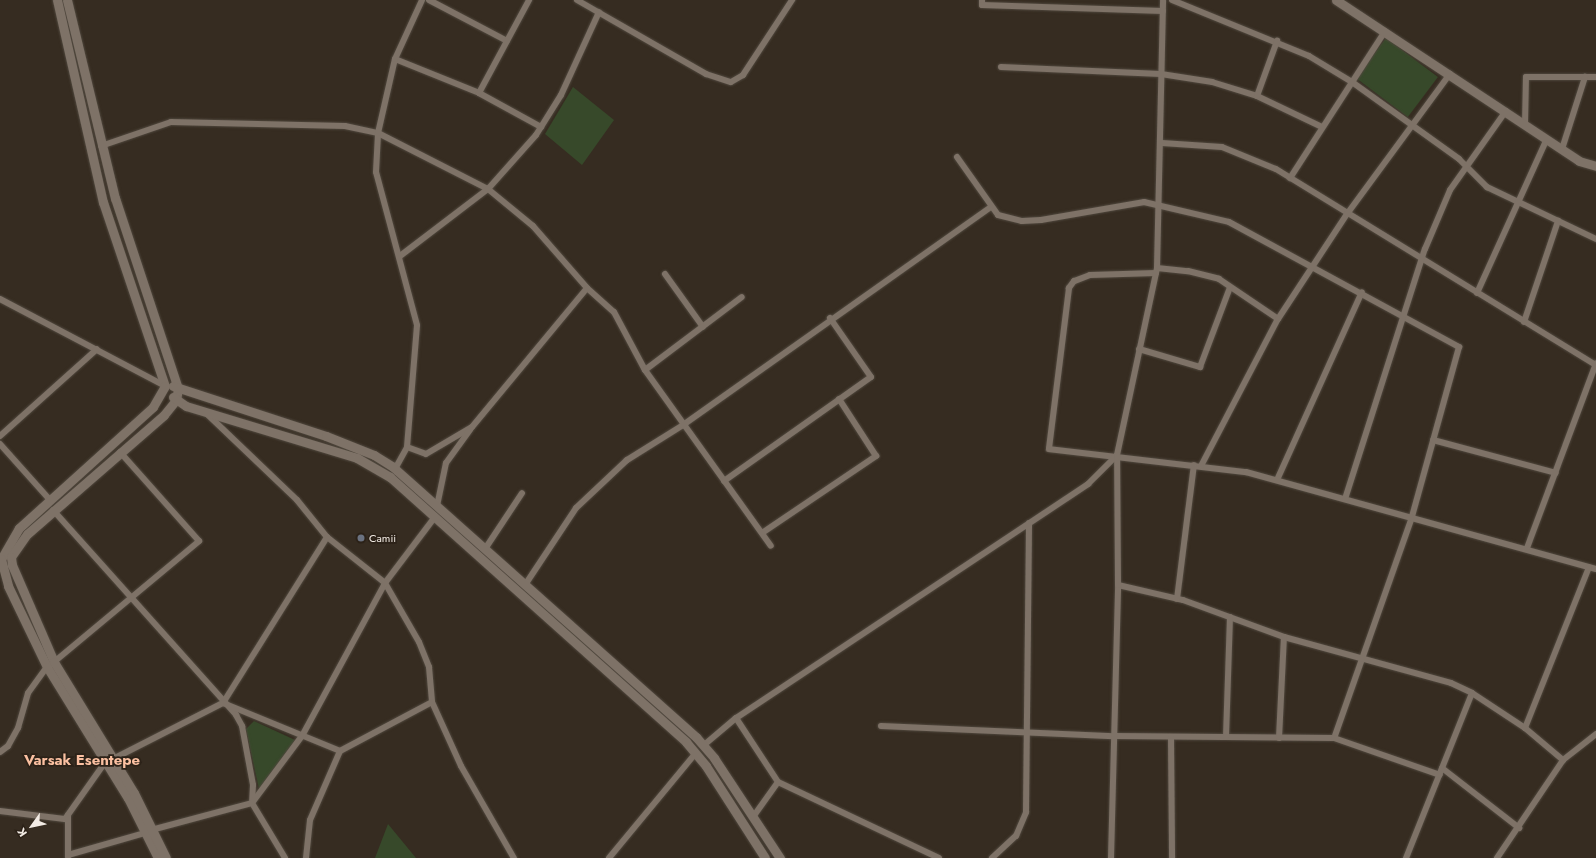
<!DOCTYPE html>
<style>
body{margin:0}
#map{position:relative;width:1596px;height:858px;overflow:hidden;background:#362c21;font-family:Jost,sans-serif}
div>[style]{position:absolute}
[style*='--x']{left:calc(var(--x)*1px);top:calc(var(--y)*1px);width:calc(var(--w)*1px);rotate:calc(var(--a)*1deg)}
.green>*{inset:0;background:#37492a;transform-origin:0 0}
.roads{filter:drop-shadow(0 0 1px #50483e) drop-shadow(0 0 1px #50483e)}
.street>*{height:6px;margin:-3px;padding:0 3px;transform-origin:3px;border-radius:3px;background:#7e7267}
.secondary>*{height:9px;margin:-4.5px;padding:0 4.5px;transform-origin:4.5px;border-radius:4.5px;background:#7e7267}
.dots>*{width:11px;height:11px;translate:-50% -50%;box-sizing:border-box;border:2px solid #2c2218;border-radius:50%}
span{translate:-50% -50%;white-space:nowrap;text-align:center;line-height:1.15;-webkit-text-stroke:3.5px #2c2218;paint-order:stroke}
.poi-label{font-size:11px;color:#f2ebe4}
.left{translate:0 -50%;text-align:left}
.district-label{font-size:15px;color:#fbc0a1;font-weight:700}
.north{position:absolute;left:12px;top:806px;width:40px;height:40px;-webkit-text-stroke:3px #2c2218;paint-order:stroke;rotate:237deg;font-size:11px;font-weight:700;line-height:16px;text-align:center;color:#f2ebe4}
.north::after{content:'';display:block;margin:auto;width:14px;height:18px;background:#f2ebe4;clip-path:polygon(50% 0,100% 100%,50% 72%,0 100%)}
</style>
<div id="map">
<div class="green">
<div style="left:1386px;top:38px;width:65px;height:50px;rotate:37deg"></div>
<div style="clip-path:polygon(573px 87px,614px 120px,582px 165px,545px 134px)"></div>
<div style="clip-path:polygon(254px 721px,295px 740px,259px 789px,246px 729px)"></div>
<div style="clip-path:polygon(388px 824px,416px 858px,375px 858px)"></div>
</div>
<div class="roads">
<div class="street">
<div style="--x:429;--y:0;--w:88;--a:27.7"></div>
<div style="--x:577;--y:0;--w:149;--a:29.8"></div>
<div style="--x:706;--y:74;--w:26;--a:18"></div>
<div style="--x:731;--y:82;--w:14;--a:-30"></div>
<div style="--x:743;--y:75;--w:90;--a:-56.8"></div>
<div style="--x:982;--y:0;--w:5;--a:90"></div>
<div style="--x:982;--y:5;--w:181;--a:1.9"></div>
<div style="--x:1172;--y:0;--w:148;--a:22.2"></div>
<div style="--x:1309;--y:56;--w:50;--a:31.2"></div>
<div style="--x:1352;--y:82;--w:132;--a:35.7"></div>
<div style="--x:1459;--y:159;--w:40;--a:45"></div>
<div style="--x:1487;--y:187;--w:121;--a:25.5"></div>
<div style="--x:395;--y:59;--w:91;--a:22"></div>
<div style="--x:479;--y:93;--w:71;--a:28.7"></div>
<div style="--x:1001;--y:67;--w:160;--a:2.5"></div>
<div style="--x:1161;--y:74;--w:52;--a:8.9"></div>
<div style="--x:1212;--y:82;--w:47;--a:17.3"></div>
<div style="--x:1257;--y:96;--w:72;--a:25.5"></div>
<div style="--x:479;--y:93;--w:106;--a:-61.7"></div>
<div style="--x:1257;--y:96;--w:59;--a:-70"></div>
<div style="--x:1525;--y:124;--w:47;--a:-88.8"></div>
<div style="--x:1526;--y:77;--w:70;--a:0"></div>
<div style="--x:1162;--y:143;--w:60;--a:3.8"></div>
<div style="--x:1222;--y:147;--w:58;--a:22.2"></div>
<div style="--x:1276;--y:169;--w:375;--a:31.5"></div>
<div style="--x:101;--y:146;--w:74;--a:-18.9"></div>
<div style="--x:171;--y:122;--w:174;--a:1.3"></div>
<div style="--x:345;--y:126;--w:34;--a:12"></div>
<div style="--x:378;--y:133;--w:123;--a:27"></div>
<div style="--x:488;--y:189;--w:58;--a:39.4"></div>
<div style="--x:533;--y:226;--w:82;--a:48.9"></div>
<div style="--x:587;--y:288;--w:36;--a:42"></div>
<div style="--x:614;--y:312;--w:66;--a:61.9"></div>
<div style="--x:645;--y:370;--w:216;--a:54.4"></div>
<div style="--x:1562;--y:149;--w:76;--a:-72.3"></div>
<div style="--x:957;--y:157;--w:71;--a:54.7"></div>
<div style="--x:998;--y:215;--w:25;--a:14"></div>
<div style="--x:1022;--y:221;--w:19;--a:-3"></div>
<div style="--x:1041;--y:220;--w:105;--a:-9.9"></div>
<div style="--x:1144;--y:202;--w:87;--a:13.2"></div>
<div style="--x:1229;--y:222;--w:262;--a:28.5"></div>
<div style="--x:1459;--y:347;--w:176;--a:105.5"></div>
<div style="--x:1412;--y:517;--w:234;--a:109.4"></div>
<div style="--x:1290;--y:178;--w:175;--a:-57.1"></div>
<div style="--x:400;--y:256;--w:111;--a:-37.3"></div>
<div style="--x:488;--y:189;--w:72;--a:-48.4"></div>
<div style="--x:536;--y:135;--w:47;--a:-58"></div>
<div style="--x:561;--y:95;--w:91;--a:-65.4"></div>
<div style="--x:1157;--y:268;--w:31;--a:6"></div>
<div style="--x:1188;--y:271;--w:32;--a:14"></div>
<div style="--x:1219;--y:279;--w:71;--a:34.1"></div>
<div style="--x:1156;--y:273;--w:66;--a:178.3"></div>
<div style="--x:1090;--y:275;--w:17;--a:159"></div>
<div style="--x:1074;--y:281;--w:9;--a:126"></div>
<div style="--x:1069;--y:288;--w:162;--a:97.1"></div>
<div style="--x:1049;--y:449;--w:198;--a:6.7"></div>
<div style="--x:1246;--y:472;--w:363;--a:15.5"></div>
<div style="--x:665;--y:274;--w:65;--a:54.4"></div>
<div style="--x:1477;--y:293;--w:169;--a:-65.6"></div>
<div style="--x:0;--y:299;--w:187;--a:27.8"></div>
<div style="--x:1524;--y:322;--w:107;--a:-71.4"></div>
<div style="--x:1139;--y:349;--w:64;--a:16.4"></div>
<div style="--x:1200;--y:367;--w:85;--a:-69.4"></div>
<div style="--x:645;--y:370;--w:121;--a:-37"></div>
<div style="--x:207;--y:414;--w:124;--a:43.7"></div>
<div style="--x:297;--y:500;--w:48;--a:51"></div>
<div style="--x:327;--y:537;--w:74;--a:38.4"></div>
<div style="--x:385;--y:583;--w:68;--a:60"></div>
<div style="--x:419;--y:642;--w:27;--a:68"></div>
<div style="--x:429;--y:667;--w:35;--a:85"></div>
<div style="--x:432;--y:702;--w:70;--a:65.6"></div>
<div style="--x:461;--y:766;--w:106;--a:60.1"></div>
<div style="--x:0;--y:436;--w:130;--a:-41.9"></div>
<div style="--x:1433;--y:440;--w:127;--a:15"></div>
<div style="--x:0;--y:444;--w:75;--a:48.2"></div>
<div style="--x:407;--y:447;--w:20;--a:20"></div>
<div style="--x:426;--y:454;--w:53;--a:-30.4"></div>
<div style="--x:472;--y:427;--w:180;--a:-50.4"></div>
<div style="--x:1201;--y:466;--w:166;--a:-62.4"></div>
<div style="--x:1278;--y:319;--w:126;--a:-56.7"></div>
<div style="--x:1347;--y:214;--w:174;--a:-53.7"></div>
<div style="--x:395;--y:469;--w:25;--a:-61"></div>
<div style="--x:407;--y:447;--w:122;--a:-85.3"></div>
<div style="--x:417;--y:325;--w:158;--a:-105"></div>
<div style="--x:376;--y:172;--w:39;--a:-87"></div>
<div style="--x:378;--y:133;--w:76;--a:-77.1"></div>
<div style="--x:395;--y:59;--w:65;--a:-65.4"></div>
<div style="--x:1277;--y:480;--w:206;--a:-65.7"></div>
<div style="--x:724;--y:481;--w:180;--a:-35.3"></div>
<div style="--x:871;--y:377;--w:72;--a:-124.8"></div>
<div style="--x:1345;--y:499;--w:262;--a:-72.3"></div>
<div style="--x:1425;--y:249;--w:64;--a:-67"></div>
<div style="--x:1450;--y:190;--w:97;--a:-54.7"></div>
<div style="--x:437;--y:506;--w:44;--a:-78.2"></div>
<div style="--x:446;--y:463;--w:41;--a:-54"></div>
<div style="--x:53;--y:510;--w:275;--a:48.2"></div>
<div style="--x:236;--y:715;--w:13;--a:61"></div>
<div style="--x:242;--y:726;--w:60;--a:79.4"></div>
<div style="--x:253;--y:785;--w:18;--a:93"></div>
<div style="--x:252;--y:803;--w:64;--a:59"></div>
<div style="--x:762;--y:533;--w:138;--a:-34"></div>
<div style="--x:876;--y:456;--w:68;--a:-123"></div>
<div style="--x:1527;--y:548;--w:197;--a:-69.5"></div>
<div style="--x:485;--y:549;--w:67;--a:-56.5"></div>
<div style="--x:525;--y:585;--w:92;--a:-56.5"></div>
<div style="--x:576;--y:508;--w:70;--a:-43.3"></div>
<div style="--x:627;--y:460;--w:66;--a:-32"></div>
<div style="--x:683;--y:425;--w:377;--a:-35.3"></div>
<div style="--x:1118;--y:585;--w:67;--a:13"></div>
<div style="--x:1183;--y:600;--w:108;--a:20.1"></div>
<div style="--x:1284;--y:637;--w:173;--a:15.4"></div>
<div style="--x:1451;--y:683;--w:23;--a:25"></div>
<div style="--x:1472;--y:693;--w:178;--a:111.8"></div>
<div style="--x:1177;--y:599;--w:135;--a:-82.8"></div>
<div style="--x:54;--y:662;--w:189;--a:-39.8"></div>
<div style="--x:199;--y:541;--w:119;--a:-131.6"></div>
<div style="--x:1472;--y:693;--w:64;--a:33.4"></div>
<div style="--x:1525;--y:728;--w:50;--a:40.1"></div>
<div style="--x:223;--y:703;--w:196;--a:-57.9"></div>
<div style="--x:736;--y:718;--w:77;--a:56.7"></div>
<div style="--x:778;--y:782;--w:178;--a:25.3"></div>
<div style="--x:881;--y:726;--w:233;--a:2.5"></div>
<div style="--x:1114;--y:736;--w:220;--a:0.5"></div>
<div style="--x:1334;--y:738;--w:112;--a:19.2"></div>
<div style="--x:1525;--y:728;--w:173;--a:-68.3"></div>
<div style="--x:1171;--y:737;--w:121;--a:89.5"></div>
<div style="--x:1226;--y:737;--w:120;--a:-88.1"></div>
<div style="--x:1279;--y:738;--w:101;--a:-87.2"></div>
<div style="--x:704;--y:745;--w:42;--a:-40.2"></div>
<div style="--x:736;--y:718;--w:423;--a:-33.6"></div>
<div style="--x:1088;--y:484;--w:41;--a:-45"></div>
<div style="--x:1117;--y:455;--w:191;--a:-77.9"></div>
<div style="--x:1157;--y:268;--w:268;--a:-88.7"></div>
<div style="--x:0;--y:752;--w:10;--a:-37"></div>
<div style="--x:8;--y:746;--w:21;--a:-61"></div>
<div style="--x:18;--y:728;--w:36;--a:-74"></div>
<div style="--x:28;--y:693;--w:32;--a:-54"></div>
<div style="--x:111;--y:760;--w:126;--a:-27"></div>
<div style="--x:223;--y:703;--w:126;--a:22.3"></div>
<div style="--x:340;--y:751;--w:104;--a:-28"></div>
<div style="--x:1442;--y:768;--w:98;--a:37.9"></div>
<div style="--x:0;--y:811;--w:65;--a:7"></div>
<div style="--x:65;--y:819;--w:67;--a:-54.7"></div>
<div style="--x:753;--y:817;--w:43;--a:-54.5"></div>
<div style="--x:155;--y:829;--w:100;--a:-15"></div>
<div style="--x:252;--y:803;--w:84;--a:-53.3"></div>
<div style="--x:302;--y:736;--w:174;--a:-61.5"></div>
<div style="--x:385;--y:583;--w:83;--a:-52.9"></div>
<div style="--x:68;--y:855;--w:83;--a:-16"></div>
<div style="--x:68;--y:857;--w:42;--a:-90"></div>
<div style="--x:306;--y:858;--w:38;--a:-84"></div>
<div style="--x:310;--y:820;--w:75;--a:-66.5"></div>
<div style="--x:609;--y:858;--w:136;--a:-50.4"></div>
<div style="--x:992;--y:858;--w:33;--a:-43"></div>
<div style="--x:1016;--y:836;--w:26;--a:-67"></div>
<div style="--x:1026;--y:812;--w:289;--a:-89.4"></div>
<div style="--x:1111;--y:858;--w:273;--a:-88.5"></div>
<div style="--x:1118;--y:585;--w:130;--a:-90.4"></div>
<div style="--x:1497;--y:858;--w:118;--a:-56"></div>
<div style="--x:1563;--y:760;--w:42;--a:-38.2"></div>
</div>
<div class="secondary">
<div style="--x:57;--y:0;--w:207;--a:77.2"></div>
<div style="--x:103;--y:202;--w:194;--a:71.4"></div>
<div style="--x:165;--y:386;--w:24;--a:120"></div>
<div style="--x:153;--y:407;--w:181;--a:137.9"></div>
<div style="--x:19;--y:528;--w:36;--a:120"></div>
<div style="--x:1;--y:559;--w:28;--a:75"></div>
<div style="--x:8;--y:586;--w:90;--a:64.3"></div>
<div style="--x:47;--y:667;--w:154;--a:58.3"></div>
<div style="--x:128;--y:798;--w:67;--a:63.4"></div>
<div style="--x:67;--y:0;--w:204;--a:76.4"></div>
<div style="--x:115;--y:198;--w:200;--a:71.7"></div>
<div style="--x:178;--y:388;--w:12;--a:99"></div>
<div style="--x:176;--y:400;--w:19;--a:129"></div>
<div style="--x:164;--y:415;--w:181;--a:139"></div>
<div style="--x:27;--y:534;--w:28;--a:125"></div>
<div style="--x:11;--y:557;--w:8;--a:83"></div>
<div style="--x:12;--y:565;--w:106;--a:66.6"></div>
<div style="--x:54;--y:662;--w:153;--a:58.6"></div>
<div style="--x:134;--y:793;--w:72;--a:63.8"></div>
<div style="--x:1336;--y:0;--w:291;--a:33.5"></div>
<div style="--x:1579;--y:161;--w:18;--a:16"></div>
<div style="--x:173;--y:386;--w:161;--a:18.1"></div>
<div style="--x:326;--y:436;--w:52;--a:21.6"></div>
<div style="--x:374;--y:455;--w:22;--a:32"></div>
<div style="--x:393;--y:467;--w:406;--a:41.7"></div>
<div style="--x:696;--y:737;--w:28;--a:49"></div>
<div style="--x:714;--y:758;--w:120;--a:56.6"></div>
<div style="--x:173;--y:397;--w:16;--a:35"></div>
<div style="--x:186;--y:406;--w:179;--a:16.9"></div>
<div style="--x:357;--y:458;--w:38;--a:30"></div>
<div style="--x:390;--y:477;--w:397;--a:41.8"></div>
<div style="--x:686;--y:742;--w:31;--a:50"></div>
<div style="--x:706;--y:766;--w:109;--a:57.3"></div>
</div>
</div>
<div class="dots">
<div style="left:361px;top:538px;background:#6b7280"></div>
</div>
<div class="poi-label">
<span class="left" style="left:369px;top:538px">Camii</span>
</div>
<div class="district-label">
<span style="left:82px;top:761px">Varsak Esentepe</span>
</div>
<div class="north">K</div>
</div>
